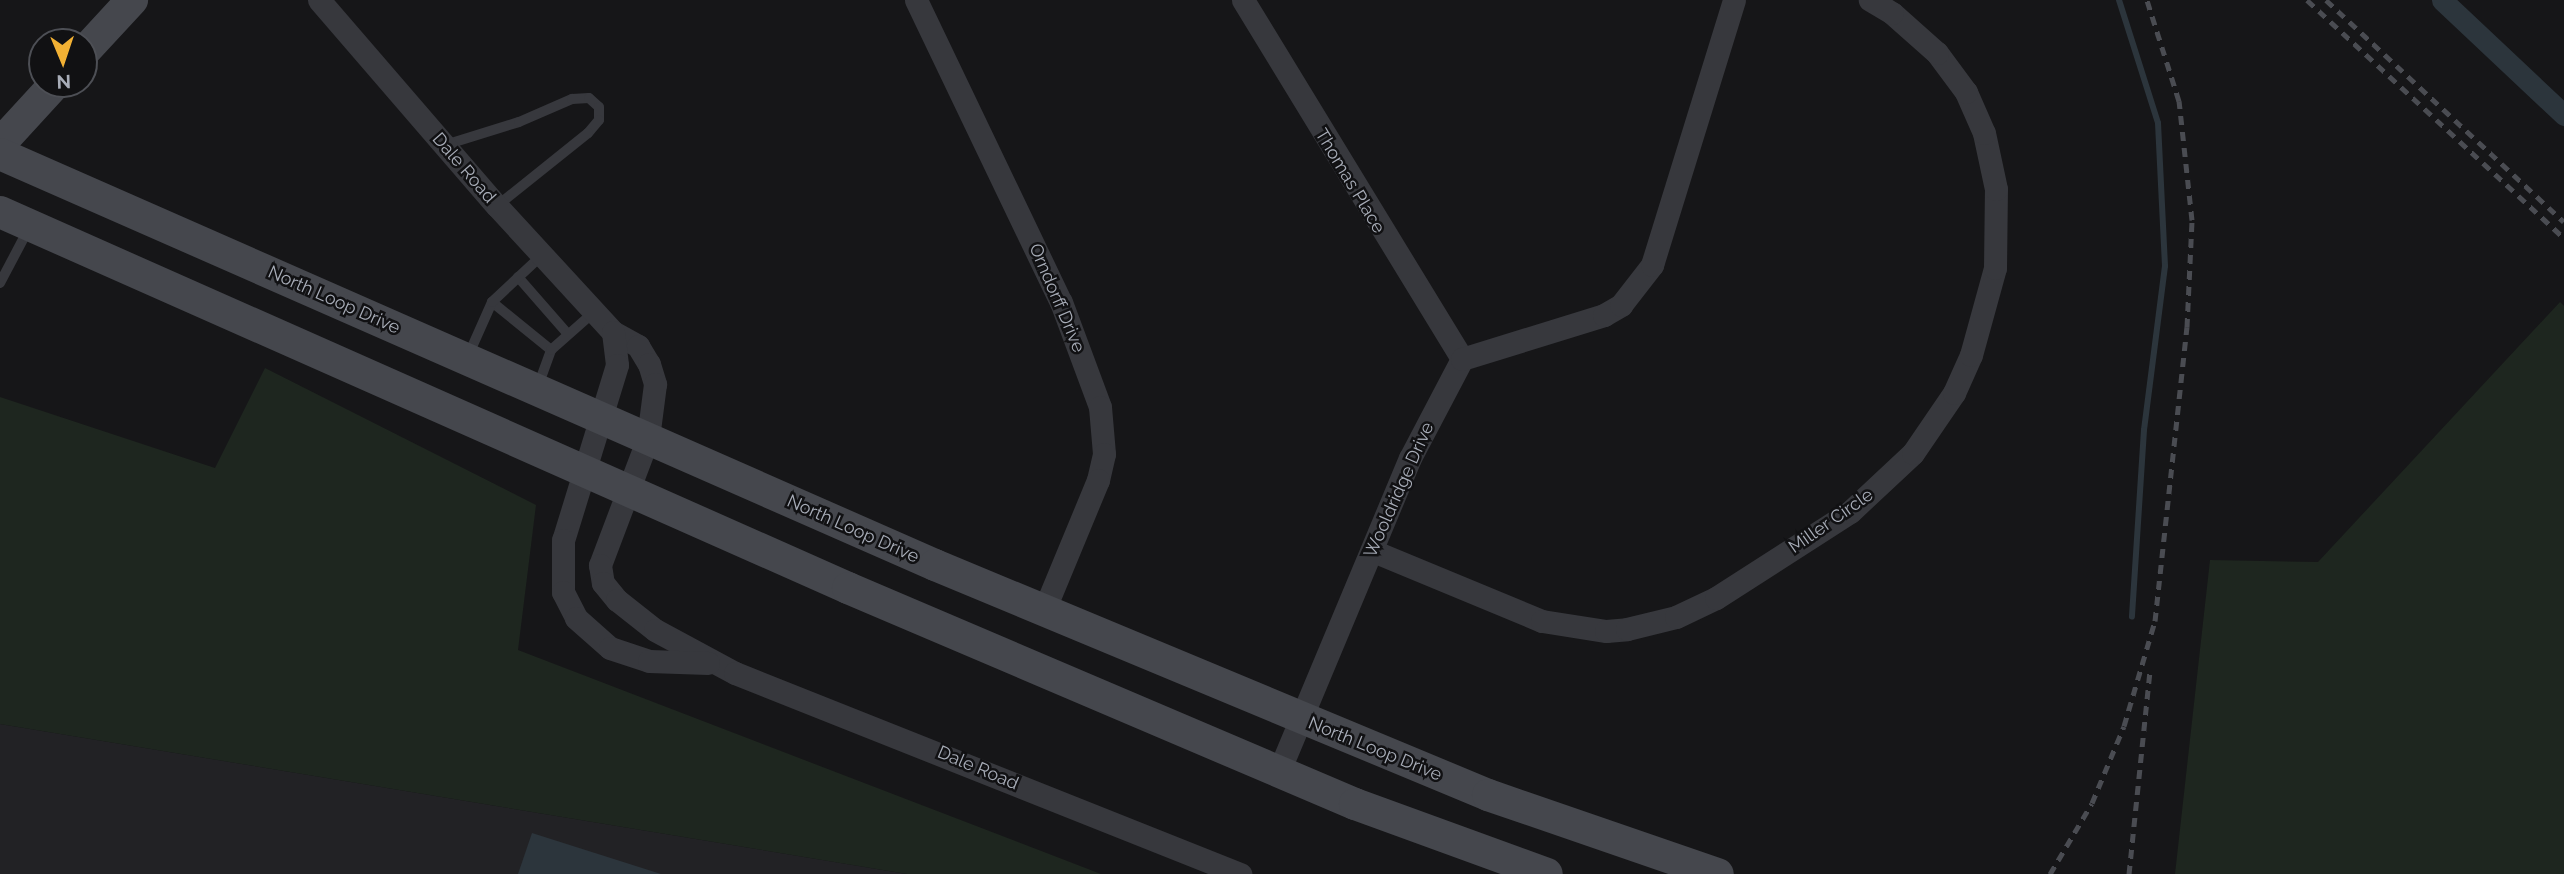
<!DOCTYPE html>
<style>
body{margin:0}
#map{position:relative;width:2564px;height:874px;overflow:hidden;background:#161618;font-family:Raleway,sans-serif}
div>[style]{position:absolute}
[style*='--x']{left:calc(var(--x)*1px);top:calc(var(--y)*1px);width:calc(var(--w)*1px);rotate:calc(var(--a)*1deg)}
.built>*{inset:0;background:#222225}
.green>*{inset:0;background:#1e261f}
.water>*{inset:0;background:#2c353c}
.stream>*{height:6px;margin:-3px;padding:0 3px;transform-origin:3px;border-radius:3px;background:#2c353c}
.canal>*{height:21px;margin:-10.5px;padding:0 10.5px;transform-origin:10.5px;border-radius:10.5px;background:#2c353c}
.lane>*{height:10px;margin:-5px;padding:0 5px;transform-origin:5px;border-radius:5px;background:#37383d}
.street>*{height:23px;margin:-11.5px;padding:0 11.5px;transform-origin:11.5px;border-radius:11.5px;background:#37383d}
.secondary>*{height:32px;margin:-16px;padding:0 16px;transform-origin:16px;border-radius:16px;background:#45474d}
.rail>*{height:5px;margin-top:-2.5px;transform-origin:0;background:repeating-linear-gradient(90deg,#4a4c52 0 9px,transparent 0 16px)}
span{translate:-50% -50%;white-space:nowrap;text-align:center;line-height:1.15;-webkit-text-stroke:5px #111113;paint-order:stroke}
.street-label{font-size:18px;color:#a8adb8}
.north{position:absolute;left:28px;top:28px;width:70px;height:70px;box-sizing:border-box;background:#111113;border:2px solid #4d4f55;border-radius:50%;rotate:178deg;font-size:19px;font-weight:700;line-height:28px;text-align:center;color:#a8adb8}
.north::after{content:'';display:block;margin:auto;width:24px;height:32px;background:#f2b134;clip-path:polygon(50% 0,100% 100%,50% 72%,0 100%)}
</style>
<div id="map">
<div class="built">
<div style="clip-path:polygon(0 724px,907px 874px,0 874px)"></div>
</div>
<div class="green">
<div style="clip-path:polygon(2560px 302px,2564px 306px,2564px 874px,2175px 874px,2210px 560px,2318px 562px)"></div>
<div style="clip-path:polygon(265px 368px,536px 505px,518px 650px,1101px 874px,907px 874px,0 724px,0 397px,215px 468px)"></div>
</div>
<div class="water">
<div style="clip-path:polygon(532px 833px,661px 874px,518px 874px)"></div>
</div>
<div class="stream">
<div style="--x:2119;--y:0;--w:129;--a:72.4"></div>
<div style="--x:2158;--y:123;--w:143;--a:87.2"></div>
<div style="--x:2165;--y:266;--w:165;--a:97.3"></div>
<div style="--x:2144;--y:430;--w:187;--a:93.7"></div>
</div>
<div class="canal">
<div style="--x:2442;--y:0;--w:168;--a:43.3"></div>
</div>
<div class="lane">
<div style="--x:445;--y:145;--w:77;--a:-17.3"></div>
<div style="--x:519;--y:122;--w:58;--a:-23.5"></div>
<div style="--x:572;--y:99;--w:17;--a:-3"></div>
<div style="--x:589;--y:98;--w:13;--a:42"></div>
<div style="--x:599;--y:107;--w:13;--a:90"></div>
<div style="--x:599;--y:120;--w:17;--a:130"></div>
<div style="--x:588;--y:133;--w:117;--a:141.3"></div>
<div style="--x:518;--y:277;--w:74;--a:48.8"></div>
<div style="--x:0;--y:283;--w:62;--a:-62.2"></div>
<div style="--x:492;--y:302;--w:76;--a:39.1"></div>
<div style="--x:468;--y:356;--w:59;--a:-66"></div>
<div style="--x:492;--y:302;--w:69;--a:-43.2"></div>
<div style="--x:538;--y:386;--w:38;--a:-70"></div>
<div style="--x:551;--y:350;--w:57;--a:-41.5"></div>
</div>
<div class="street">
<div style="--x:319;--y:0;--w:272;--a:49.2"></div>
<div style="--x:497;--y:206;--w:171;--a:47.4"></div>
<div style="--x:613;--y:332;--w:29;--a:29"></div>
<div style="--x:638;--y:346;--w:21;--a:59"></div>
<div style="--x:649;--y:364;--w:21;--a:73"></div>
<div style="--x:655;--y:384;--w:54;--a:97.4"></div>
<div style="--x:648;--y:438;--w:136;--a:110.7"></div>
<div style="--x:600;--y:565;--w:18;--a:81"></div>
<div style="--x:603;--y:583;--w:22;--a:51"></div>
<div style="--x:617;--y:600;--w:48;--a:38.3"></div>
<div style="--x:655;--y:630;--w:91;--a:28.3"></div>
<div style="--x:735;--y:673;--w:544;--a:21.7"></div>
<div style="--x:916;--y:0;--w:335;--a:64.4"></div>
<div style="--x:1061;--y:302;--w:112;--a:69.6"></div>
<div style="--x:1100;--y:407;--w:47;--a:85.1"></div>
<div style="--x:1104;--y:454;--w:27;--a:103"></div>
<div style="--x:1098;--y:480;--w:139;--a:112.5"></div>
<div style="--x:1243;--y:0;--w:421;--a:58.6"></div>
<div style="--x:613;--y:332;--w:33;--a:83"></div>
<div style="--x:617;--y:365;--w:183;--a:107.1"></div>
<div style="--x:563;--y:540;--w:52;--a:90"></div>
<div style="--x:563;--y:592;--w:29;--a:63"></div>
<div style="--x:576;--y:618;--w:45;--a:41.4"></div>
<div style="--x:610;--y:648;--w:41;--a:18.4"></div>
<div style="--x:649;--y:661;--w:59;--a:1.9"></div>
<div style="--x:1373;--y:551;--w:183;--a:22.5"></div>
<div style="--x:1542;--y:621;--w:65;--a:8.9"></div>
<div style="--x:1606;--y:631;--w:21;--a:-5"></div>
<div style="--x:1627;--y:629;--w:50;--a:-13.8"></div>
<div style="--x:1676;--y:617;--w:44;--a:-25.4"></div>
<div style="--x:1716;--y:598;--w:159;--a:-32.7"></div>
<div style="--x:1850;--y:512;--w:86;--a:-43.1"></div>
<div style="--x:1913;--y:453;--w:73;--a:-55.7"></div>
<div style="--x:1954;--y:393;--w:42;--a:-65.9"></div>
<div style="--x:1971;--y:355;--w:90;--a:-74.6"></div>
<div style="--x:1995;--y:268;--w:79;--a:-89.3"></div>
<div style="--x:1996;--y:189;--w:57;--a:-102.1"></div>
<div style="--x:1984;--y:133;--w:45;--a:-113.7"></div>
<div style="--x:1966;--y:92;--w:49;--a:-126.6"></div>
<div style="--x:1937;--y:53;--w:60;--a:-138.4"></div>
<div style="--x:1892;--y:13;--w:26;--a:-149"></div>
<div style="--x:1279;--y:771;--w:339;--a:-67.3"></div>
<div style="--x:1410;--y:458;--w:112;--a:-62.3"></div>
<div style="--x:1462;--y:359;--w:149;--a:-17.2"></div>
<div style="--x:1604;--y:315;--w:20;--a:-30"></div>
<div style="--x:1621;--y:305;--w:51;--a:-52.2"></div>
<div style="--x:1652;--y:265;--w:277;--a:-72.8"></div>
</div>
<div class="secondary">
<div style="--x:84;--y:52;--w:71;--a:-47.3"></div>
<div style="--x:0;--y:144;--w:81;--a:-47.5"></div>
<div style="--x:0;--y:154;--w:1021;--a:23.73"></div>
<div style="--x:935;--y:565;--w:599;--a:22.58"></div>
<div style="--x:1488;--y:795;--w:243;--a:19"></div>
<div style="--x:0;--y:212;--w:928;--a:23.91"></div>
<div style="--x:848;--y:588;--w:551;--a:23.08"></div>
<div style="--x:1355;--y:804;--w:204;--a:20"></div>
</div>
<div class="rail">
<div style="--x:2307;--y:0;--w:350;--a:42.8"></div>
<div style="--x:2326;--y:0;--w:325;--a:43"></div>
<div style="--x:2050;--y:874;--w:82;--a:-59.4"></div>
<div style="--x:2092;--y:803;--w:83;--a:-67.4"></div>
<div style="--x:2124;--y:726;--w:109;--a:-73.6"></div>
<div style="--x:2155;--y:621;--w:296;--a:-83.8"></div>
<div style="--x:2187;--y:327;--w:107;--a:-87.3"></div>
<div style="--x:2192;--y:220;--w:120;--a:-96.2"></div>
<div style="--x:2179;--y:101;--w:106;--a:-107.6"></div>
<div style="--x:2129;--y:874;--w:205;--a:-84.1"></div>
</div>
<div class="street-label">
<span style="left:464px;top:168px;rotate:49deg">Dale Road</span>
<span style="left:1350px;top:181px;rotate:59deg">Thomas Place</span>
<span style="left:1057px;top:298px;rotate:67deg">Orndorff Drive</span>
<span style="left:334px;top:300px;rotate:24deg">North Loop Drive</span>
<span style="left:1399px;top:490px;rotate:-66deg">Wooldridge Drive</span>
<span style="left:1831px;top:521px;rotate:-35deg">Miller Circle</span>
<span style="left:853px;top:529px;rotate:24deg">North Loop Drive</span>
<span style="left:1375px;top:749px;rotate:22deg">North Loop Drive</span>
<span style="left:978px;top:768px;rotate:23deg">Dale Road</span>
</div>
<div class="north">N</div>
</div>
